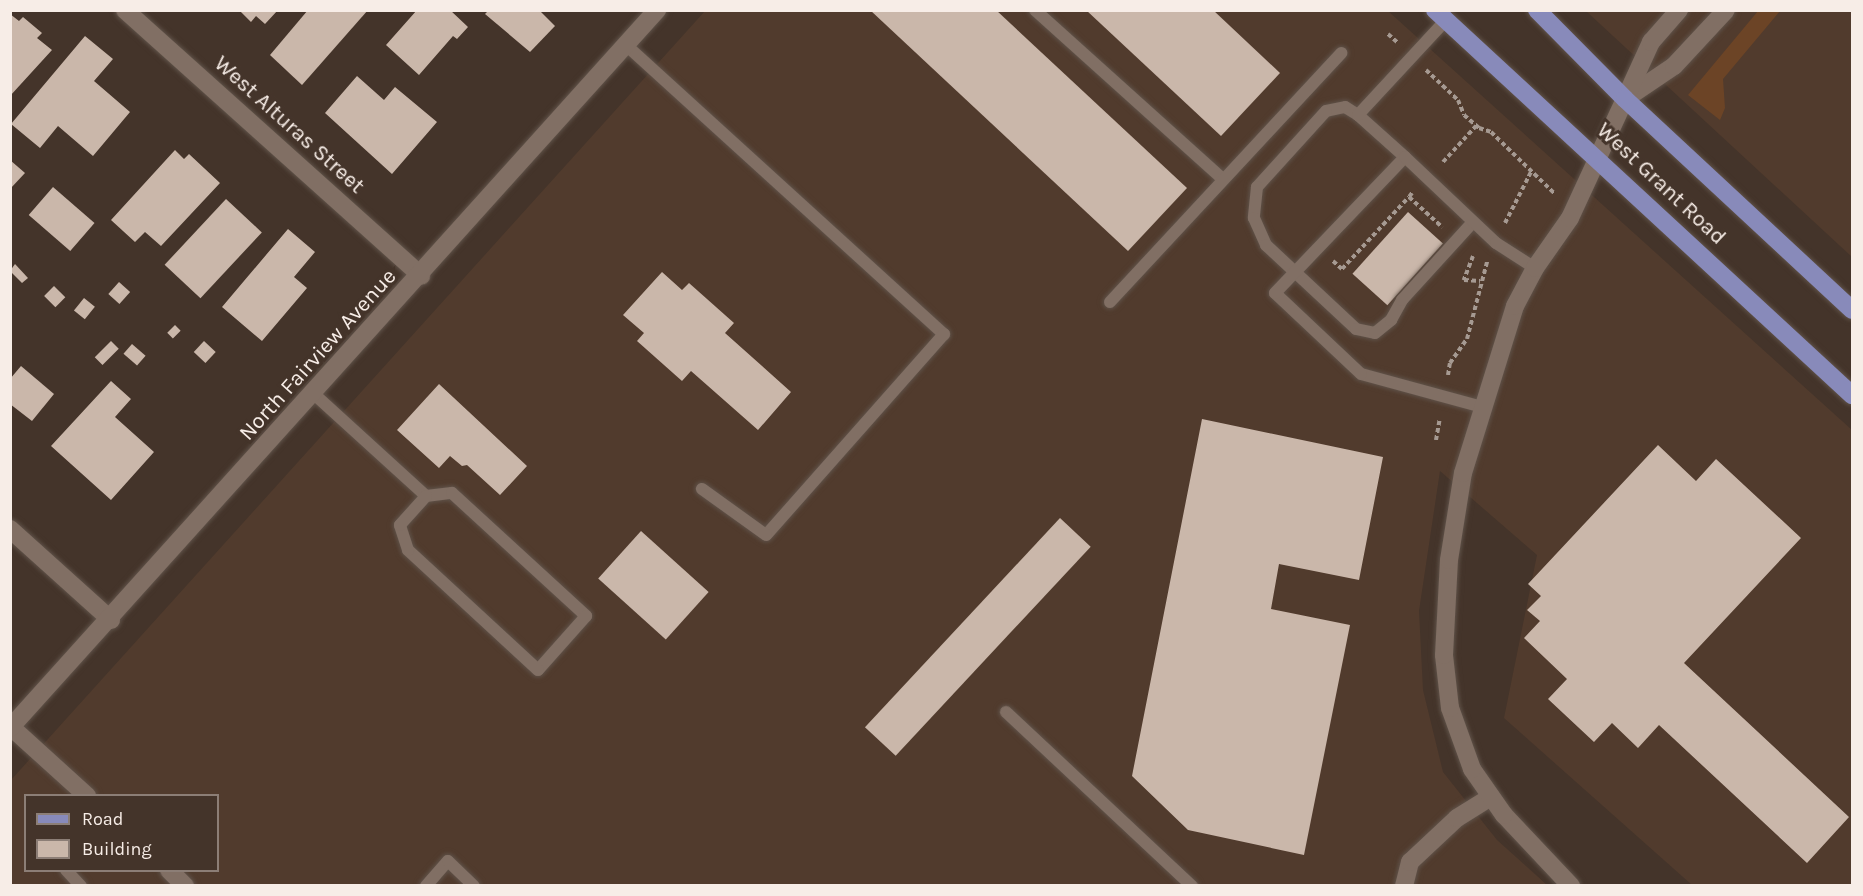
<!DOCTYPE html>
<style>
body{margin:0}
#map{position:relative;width:1863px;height:896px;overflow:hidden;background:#44342a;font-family:Karla,sans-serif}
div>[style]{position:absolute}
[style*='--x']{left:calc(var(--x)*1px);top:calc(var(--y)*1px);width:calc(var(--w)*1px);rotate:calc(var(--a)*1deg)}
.built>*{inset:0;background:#513b2d}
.green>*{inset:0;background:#6c4426}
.building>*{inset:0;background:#cab7aa;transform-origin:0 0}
.path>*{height:4px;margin-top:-2px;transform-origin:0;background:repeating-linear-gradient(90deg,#a69a92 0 4.5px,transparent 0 7.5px)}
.roads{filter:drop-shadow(0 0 2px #5f5249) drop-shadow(0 0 2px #5f5249)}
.lane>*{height:12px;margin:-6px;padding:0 6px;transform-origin:6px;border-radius:6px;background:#816f64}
.street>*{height:18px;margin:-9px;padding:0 9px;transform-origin:9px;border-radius:9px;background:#816f64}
.secondary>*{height:18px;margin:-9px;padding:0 9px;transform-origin:9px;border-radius:9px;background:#816f64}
.primary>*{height:18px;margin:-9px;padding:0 9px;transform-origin:9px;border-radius:9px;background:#888aba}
span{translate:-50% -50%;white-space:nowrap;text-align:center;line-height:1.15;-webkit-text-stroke:6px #44342a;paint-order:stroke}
.street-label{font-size:22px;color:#f7ede7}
.frame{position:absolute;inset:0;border:12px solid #f7ede7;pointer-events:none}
.legend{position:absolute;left:24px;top:794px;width:195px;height:78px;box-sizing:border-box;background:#44342a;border:2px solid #8c7e76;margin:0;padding:8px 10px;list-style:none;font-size:18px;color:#f7ede7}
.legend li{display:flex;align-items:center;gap:12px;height:30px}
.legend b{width:30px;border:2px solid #8c7e76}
</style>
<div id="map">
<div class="built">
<div style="clip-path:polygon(evenodd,705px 11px,1388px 11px,1852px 430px,1852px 885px,1692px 885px,1504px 718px,1537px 555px,1440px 471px,1419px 611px,1423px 690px,1443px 772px,1497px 840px,1547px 885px,11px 886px,11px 780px,705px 11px,26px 796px,218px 796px,218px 870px,26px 870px,26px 796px)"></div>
<div style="clip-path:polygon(1586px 11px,1852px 11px,1852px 257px)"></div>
</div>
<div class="green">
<div style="clip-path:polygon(1758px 11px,1780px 11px,1723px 79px,1725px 108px,1720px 120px,1688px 95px)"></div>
</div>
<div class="building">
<div style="clip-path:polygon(239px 10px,278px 10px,265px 24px,256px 16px,251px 22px)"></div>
<div style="clip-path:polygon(308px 10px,368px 10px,302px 85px,270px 55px)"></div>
<div style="clip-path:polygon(417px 10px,450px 10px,468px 27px,457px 39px,453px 36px,419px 75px,386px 45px)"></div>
<div style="clip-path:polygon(489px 10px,539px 10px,555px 26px,530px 52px,485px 14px)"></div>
<div style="clip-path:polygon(870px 10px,996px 10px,1187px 188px,1128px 251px)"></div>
<div style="clip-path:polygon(1086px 10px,1213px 10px,1280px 73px,1221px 136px)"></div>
<div style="clip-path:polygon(10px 14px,19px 21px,23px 17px,42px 33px,37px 38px,52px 50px,10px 96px)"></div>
<div style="clip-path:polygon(85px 36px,113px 59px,94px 81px,130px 112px,93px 156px,58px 126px,40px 148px,11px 124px)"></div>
<div style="clip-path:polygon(357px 76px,384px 100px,395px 87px,437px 122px,392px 174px,325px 113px)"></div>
<div style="clip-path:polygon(175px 150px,184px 159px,189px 154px,220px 183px,161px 246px,145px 232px,135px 242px,111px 220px)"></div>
<div style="clip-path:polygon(10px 160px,25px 173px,10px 189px)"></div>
<div style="left:53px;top:187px;width:55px;height:37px;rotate:41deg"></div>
<div style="left:226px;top:199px;width:49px;height:90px;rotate:43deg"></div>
<div style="left:1408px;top:212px;width:47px;height:83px;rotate:42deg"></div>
<div style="clip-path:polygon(288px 229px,315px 252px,294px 277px,307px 288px,262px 341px,222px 307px)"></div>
<div style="clip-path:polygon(15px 264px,28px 278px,22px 283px,10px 271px)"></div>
<div style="clip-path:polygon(662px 272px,682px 290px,689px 283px,734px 323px,725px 333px,791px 392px,758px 430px,691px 371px,682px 381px,637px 341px,644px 333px,623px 315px)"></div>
<div style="left:119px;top:282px;width:15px;height:16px;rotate:42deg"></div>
<div style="left:54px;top:286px;width:16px;height:14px;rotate:45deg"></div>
<div style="left:84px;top:298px;width:14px;height:16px;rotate:39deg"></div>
<div style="left:175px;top:325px;width:8px;height:11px;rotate:45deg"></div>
<div style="left:111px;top:341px;width:11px;height:23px;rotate:45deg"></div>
<div style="left:204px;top:341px;width:16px;height:15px;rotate:43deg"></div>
<div style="left:132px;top:344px;width:18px;height:13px;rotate:41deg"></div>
<div style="clip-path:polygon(21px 366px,54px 394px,32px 421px,10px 404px,10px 379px)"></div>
<div style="clip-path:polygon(111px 381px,131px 399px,115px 417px,154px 452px,111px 500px,51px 446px)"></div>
<div style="clip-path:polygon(439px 384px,527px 466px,500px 495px,467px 465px,462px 466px,450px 456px,439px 468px,397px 430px)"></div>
<div style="clip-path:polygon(1202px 419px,1383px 457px,1359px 580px,1279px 564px,1271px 609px,1350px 625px,1304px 855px,1188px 830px,1132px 776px)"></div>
<div style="clip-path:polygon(1658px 445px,1696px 481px,1716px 459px,1801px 538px,1684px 663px,1849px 817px,1807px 863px,1659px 725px,1638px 748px,1612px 723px,1594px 742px,1548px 699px,1567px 679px,1524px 638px,1540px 621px,1527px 610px,1541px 596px,1528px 584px)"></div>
<div style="left:1060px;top:518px;width:42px;height:286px;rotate:43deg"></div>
<div style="left:641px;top:531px;width:91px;height:64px;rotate:42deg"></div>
</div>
<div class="path">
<div style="--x:1388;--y:34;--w:12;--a:42"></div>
<div style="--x:1426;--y:70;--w:44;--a:43.2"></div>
<div style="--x:1458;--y:100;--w:16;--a:68"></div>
<div style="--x:1464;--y:115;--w:20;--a:41"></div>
<div style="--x:1479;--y:128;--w:13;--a:18"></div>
<div style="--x:1491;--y:132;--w:89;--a:44.1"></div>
<div style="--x:1443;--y:162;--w:49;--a:-47.5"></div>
<div style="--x:1412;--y:193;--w:5;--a:127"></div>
<div style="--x:1409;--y:197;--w:45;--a:42.3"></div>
<div style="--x:1505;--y:223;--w:57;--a:-63"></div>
<div style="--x:1473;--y:256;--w:26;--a:111"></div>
<div style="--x:1464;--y:280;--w:16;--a:4"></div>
<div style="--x:1333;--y:261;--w:12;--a:42"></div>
<div style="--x:1342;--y:269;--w:98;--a:-47.1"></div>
<div style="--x:1448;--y:375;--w:12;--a:-81"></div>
<div style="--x:1450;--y:363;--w:29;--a:-55"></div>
<div style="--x:1467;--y:339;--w:80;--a:-75.4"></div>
<div style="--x:1436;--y:440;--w:22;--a:-80"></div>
</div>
<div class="roads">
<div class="lane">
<div style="--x:1035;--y:10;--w:253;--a:42"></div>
<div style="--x:626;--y:45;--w:430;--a:42.3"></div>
<div style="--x:944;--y:334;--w:268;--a:131.5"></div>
<div style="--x:766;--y:535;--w:79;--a:-144.3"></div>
<div style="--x:1358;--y:115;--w:15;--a:-148"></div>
<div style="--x:1345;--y:107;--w:19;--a:168"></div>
<div style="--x:1326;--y:111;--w:103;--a:132.2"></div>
<div style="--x:1257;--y:187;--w:31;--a:96"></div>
<div style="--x:1254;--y:218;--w:30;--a:66"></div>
<div style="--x:1266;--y:245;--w:123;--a:43"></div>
<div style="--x:1356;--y:329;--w:19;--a:12"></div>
<div style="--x:1375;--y:333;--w:21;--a:-39"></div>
<div style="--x:1391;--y:320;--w:23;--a:-61"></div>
<div style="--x:1402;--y:300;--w:105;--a:-47.7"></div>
<div style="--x:1405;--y:157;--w:63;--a:-138.2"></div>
<div style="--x:1358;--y:115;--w:129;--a:-47.2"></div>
<div style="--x:1110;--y:302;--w:340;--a:-47.1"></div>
<div style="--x:314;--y:394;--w:151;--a:42.3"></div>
<div style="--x:426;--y:496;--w:26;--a:-7"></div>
<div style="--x:452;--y:493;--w:182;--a:42.5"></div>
<div style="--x:586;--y:616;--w:72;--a:131.6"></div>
<div style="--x:538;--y:670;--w:177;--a:-137.3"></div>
<div style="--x:408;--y:550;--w:26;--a:-108"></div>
<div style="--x:400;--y:525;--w:39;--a:-48"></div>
<div style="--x:1482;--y:407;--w:125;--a:-164.7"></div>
<div style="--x:1361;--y:374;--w:118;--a:-136.7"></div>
<div style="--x:1275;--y:293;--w:188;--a:-46.3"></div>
<div style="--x:1405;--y:157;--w:125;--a:43.4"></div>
<div style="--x:1496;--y:243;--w:46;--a:32.7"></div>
<div style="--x:1006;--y:712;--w:255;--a:43.1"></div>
<div style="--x:66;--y:870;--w:22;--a:47"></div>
<div style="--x:426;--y:886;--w:33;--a:-49"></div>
<div style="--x:448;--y:861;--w:36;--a:44"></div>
</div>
<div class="street">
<div style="--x:125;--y:10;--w:398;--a:41.9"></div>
<div style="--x:1625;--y:99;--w:59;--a:-34"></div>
<div style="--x:1674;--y:66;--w:76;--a:-47.1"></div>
<div style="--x:1625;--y:99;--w:63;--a:-65.5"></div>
<div style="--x:1651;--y:42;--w:43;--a:-48.8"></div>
<div style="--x:10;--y:529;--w:136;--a:42"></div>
<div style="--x:11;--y:727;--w:103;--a:42.2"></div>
<div style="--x:169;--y:870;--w:23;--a:45"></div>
<div style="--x:1404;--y:886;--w:25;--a:-76"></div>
<div style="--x:1410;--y:862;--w:64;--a:-43.1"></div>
<div style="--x:1457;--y:818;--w:40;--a:-32"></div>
</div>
<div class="secondary">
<div style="--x:10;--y:728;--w:967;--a:-47.98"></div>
<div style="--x:1571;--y:886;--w:98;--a:-133.3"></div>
<div style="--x:1504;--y:815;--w:56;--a:-124.8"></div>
<div style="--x:1472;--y:769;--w:65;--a:-109.8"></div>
<div style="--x:1450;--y:708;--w:53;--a:-96.5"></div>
<div style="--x:1444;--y:655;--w:95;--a:-87"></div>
<div style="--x:1449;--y:560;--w:88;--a:-80.9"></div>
<div style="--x:1463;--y:473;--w:175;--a:-72.7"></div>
<div style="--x:1515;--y:306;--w:43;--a:-62.2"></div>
<div style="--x:1535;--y:268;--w:61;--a:-55"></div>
<div style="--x:1570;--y:218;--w:131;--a:-65.2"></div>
</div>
<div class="primary">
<div style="--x:1435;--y:10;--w:568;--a:42.72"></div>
<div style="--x:1537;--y:10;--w:125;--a:45.3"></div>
<div style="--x:1625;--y:99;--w:310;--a:42.9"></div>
</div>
</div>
<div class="street-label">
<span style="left:289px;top:125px;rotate:42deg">West Alturas Street</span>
<span style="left:1661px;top:184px;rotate:43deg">West Grant Road</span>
<span style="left:318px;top:355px;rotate:-48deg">North Fairview Avenue</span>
</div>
<div class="frame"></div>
<ul class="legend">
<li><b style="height:8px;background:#888aba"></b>Road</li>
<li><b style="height:16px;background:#cab7aa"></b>Building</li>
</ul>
</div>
